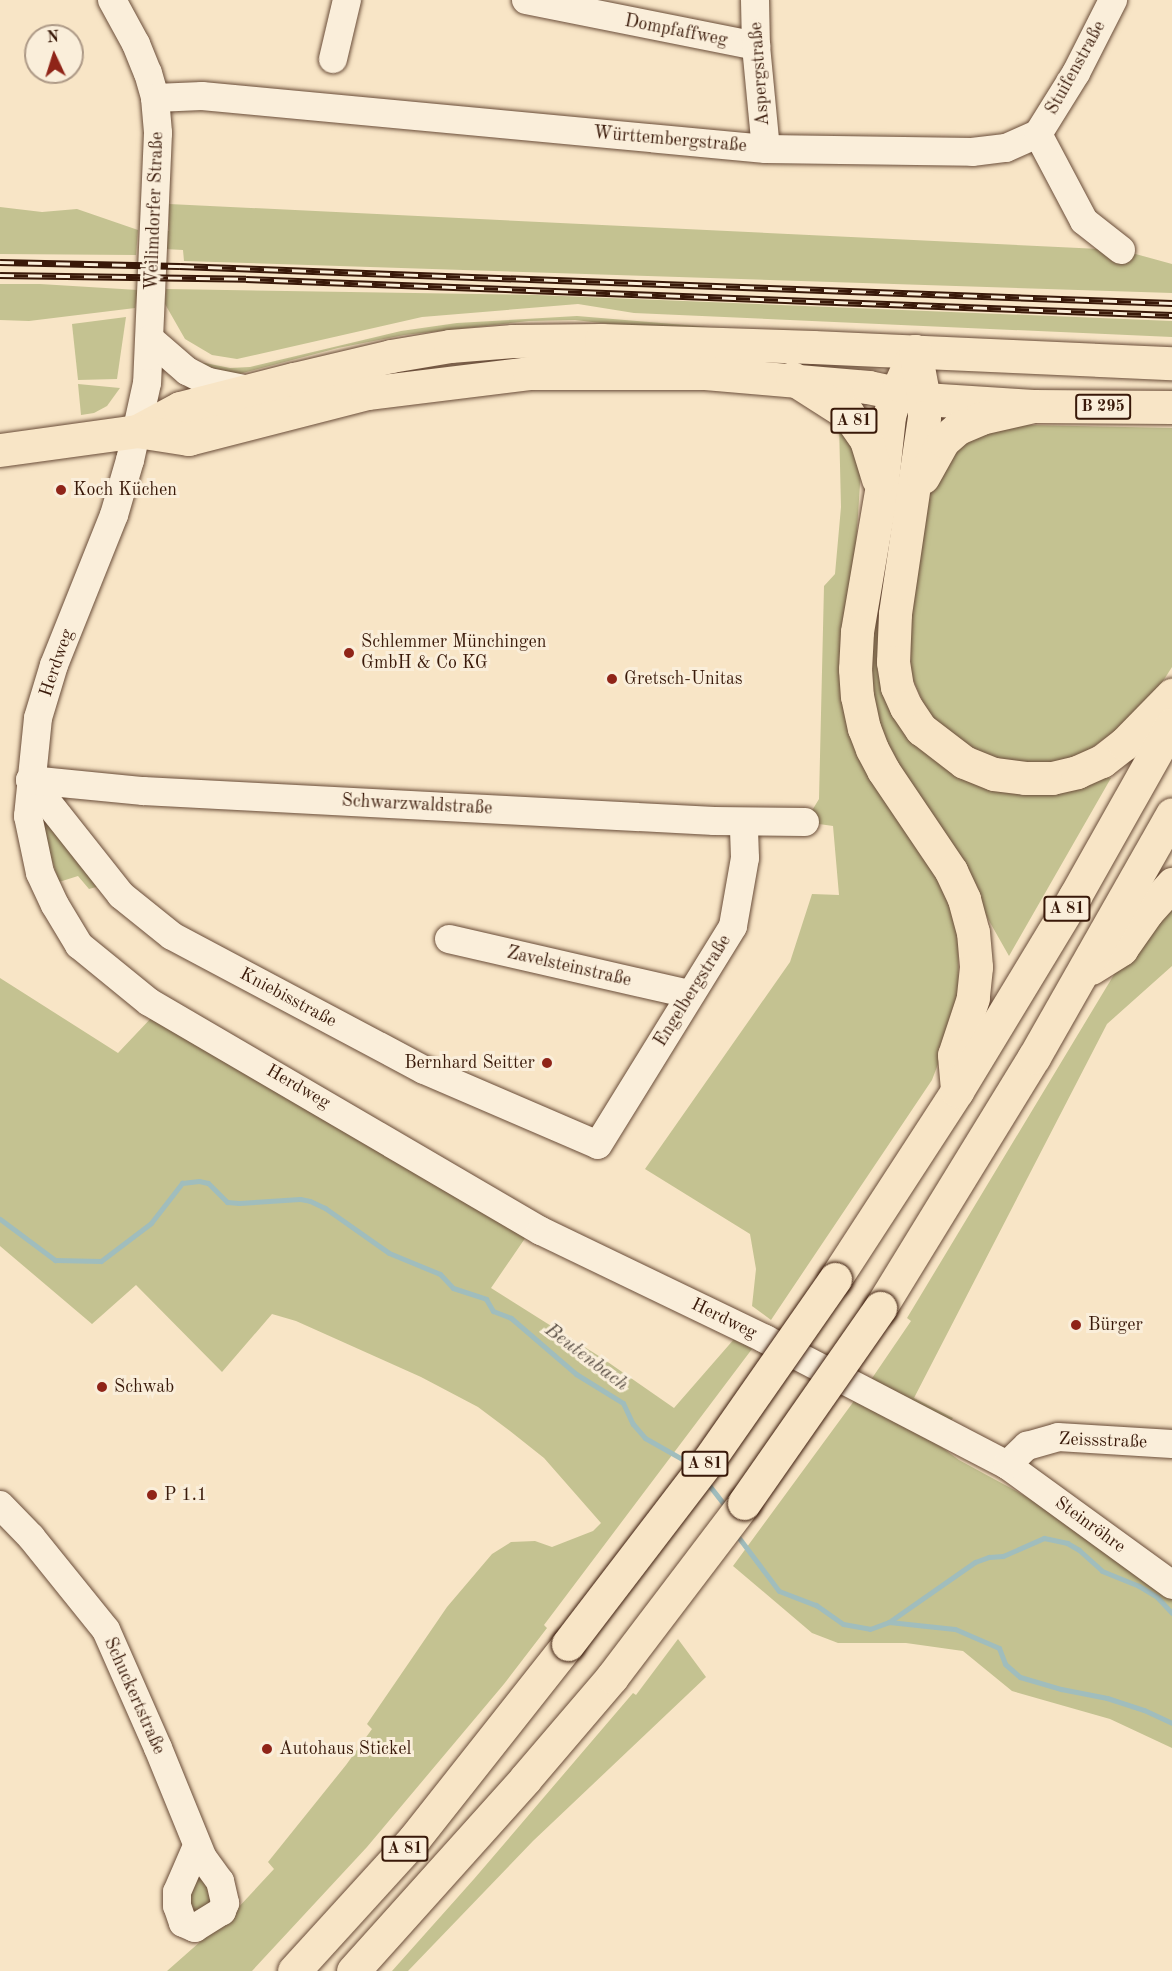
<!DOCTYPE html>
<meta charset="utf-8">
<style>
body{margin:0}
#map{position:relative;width:1172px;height:1971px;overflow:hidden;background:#f8e5c6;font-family:"Old Standard TT",serif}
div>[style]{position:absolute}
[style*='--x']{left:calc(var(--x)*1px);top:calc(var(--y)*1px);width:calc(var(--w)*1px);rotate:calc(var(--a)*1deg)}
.green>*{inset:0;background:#c4c291}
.stream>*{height:5px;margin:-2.5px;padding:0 2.5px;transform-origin:2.5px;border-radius:2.5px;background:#a0bdbd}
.roads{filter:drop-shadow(0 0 2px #694c38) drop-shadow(0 0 2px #694c38)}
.minor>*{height:28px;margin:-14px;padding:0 14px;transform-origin:14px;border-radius:14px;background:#faeeda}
.major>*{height:33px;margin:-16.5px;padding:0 16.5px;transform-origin:16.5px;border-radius:16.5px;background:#f8e5c6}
.highway>*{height:33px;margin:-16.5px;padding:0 16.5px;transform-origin:16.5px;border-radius:16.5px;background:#f8e5c6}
.rail>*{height:7px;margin-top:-3.5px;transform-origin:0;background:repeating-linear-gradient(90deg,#faeeda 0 14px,#391909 0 28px);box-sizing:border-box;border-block:2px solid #391909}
.bridges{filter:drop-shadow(0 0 2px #391909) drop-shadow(0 0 2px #391909)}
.highway-bridge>*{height:33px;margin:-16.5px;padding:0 16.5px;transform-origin:16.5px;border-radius:16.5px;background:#f8e5c6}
.dots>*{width:16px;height:16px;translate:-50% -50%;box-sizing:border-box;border:3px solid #faeeda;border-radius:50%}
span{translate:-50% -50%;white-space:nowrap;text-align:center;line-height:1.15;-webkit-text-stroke:6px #faeeda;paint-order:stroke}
.shield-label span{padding:2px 4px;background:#faeeda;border:2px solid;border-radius:4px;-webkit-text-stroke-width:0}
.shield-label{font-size:16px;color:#391909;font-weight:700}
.street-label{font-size:18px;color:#391909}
.poi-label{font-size:18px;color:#391909}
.left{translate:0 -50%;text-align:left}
.right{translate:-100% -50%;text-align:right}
.water-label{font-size:20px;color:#5d5248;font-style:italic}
.north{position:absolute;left:24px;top:24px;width:60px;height:60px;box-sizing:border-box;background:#faeeda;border:2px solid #ad9986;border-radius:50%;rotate:356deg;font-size:16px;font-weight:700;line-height:24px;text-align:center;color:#391909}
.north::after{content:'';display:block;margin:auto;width:21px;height:27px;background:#8f2418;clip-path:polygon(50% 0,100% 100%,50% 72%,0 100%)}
</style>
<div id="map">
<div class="green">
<div style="clip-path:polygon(169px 204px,1121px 250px,1172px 264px,1172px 293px,184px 261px,183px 250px,165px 249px,163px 231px,169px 231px)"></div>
<div style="clip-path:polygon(0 207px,42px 212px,77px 209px,138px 230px,136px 255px,0 254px)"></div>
<div style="clip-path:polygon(0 284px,40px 284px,138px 290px,135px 308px,29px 321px,0 320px)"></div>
<div style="clip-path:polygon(166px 289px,537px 295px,1172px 321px,1172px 337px,634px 313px,578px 304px,422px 317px,237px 359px,212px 355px,185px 339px,165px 304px)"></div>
<div style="clip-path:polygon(577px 316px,733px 329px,627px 326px,575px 320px,529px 321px,404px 335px,338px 348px,235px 375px,198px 364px,205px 363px,230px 368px,250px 367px,401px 331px,457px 323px)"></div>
<div style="clip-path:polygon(126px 317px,117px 379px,78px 380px,72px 324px)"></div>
<div style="clip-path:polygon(78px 384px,120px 388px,107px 406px,94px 413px,81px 415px)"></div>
<div style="clip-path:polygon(839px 424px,862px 454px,854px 576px,843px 638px,958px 924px,959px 1009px,932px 1080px,771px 1320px,752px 1306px,756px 1269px,750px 1234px,645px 1169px,790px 962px,812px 894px,839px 895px,833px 826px,805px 822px,819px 799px,824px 586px,835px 574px,841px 507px)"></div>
<div style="clip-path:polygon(1028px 425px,1172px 428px,1172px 667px,1146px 708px,1070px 764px,1001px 766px,939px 727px,925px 707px,911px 675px,910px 622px,930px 480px,936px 468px,973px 435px)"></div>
<div style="clip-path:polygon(899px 439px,907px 440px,881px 588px,879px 613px,928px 749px,1111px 778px,1009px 956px,975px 896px,898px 777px,866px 685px)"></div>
<div style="clip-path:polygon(45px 818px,100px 886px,89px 889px,78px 876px,59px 882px,40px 823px)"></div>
<div style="clip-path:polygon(1172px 894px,1172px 966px,1107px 1024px,914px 1398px,953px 1418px,943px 1431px,864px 1390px,911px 1321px,907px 1318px,1124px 958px)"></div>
<div style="clip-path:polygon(0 978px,118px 1053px,153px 1016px,530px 1231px,491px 1288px,602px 1358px,674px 1408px,735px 1338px,752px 1349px,544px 1625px,547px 1628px,504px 1684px,367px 1847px,252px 1971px,167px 1971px,235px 1911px,274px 1869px,268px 1862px,346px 1765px,372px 1729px,367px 1724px,447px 1607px,492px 1554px,511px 1542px,535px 1541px,552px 1547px,593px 1531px,601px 1523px,544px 1458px,510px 1431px,478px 1407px,421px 1377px,296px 1321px,272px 1314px,222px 1372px,136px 1285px,92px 1324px,0 1246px)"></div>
<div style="clip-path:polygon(854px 1401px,940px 1446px,959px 1460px,1040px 1504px,1172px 1596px,1172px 1748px,1110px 1719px,1012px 1691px,963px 1651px,906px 1643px,838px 1643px,812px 1633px,733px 1566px)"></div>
<div style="clip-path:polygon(678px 1639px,706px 1677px,533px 1841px,408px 1971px,392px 1971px,474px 1879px,633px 1693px,636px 1695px)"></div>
<div style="clip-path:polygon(197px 1846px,225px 1903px,195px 1928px,177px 1892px)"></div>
</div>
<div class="stream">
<div style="--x:0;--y:1219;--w:69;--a:36.7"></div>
<div style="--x:55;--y:1260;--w:46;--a:1.2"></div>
<div style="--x:101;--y:1261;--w:63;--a:-37.2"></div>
<div style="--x:151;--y:1223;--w:51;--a:-52.2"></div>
<div style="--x:182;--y:1183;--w:17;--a:-7"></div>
<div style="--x:199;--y:1181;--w:9;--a:13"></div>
<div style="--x:208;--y:1183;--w:27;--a:45"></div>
<div style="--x:227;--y:1202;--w:12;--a:5"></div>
<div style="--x:239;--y:1203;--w:61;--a:-3.8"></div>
<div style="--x:300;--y:1199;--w:10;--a:11"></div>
<div style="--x:310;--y:1201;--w:17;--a:25"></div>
<div style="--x:325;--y:1208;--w:78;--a:35.1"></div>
<div style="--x:389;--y:1253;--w:55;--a:22.4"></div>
<div style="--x:440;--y:1274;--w:19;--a:47"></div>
<div style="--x:453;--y:1288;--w:35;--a:18"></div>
<div style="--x:486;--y:1299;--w:14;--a:60"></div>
<div style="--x:493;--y:1311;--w:19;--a:21"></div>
<div style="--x:511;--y:1318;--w:86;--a:40.7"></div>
<div style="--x:576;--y:1374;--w:55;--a:31.7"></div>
<div style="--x:623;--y:1403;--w:23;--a:65"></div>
<div style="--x:633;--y:1424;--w:18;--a:49"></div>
<div style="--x:645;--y:1438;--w:53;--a:29.5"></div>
<div style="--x:705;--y:1480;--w:36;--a:52"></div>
<div style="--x:736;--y:1534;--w:71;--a:53"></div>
<div style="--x:779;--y:1591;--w:40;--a:21"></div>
<div style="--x:816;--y:1605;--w:33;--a:35"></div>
<div style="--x:843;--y:1624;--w:27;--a:10"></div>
<div style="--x:870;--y:1629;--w:20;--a:-20"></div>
<div style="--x:889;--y:1622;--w:105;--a:-34.9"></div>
<div style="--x:975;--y:1562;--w:15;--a:-20"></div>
<div style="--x:989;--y:1557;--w:14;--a:-4"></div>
<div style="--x:1003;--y:1556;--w:45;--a:-23.7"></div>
<div style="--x:1044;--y:1538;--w:24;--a:12"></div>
<div style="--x:1067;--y:1543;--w:14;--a:30"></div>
<div style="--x:1079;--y:1550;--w:31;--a:42"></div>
<div style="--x:1102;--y:1571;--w:40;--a:22"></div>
<div style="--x:1139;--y:1586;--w:21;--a:31"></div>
<div style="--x:1157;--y:1597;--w:22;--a:47"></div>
<div style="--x:889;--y:1622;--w:66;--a:6.1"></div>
<div style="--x:955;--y:1629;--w:48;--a:23.4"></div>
<div style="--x:999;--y:1648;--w:17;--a:69"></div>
<div style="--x:1005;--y:1664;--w:20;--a:41"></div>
<div style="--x:1020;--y:1677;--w:43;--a:16.3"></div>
<div style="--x:1061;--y:1689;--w:47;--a:11.1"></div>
<div style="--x:1107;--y:1698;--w:39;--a:18"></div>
<div style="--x:1144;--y:1710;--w:31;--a:25"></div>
</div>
<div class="roads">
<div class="minor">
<div style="--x:112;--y:0;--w:50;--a:61.4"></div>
<div style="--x:136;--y:44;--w:31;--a:68"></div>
<div style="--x:148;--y:73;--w:26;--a:74"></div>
<div style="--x:155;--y:98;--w:35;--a:85"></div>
<div style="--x:158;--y:133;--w:250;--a:92.5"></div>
<div style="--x:147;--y:383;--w:79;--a:102.4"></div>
<div style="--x:130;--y:460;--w:57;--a:106.2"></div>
<div style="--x:114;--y:515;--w:162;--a:111.8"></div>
<div style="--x:54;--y:665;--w:55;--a:106.8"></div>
<div style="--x:38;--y:718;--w:99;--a:95.8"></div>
<div style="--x:28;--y:816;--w:58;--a:78.1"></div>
<div style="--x:40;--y:873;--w:35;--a:65"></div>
<div style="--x:55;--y:905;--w:47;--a:59"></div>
<div style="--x:79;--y:945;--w:90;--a:39.2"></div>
<div style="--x:149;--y:1002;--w:454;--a:30.3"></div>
<div style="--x:541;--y:1231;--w:249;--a:25.7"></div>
<div style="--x:765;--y:1339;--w:273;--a:27.5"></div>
<div style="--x:1007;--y:1465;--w:204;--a:36"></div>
<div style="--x:526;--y:0;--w:235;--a:11.3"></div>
<div style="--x:755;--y:0;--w:46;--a:88.8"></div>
<div style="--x:756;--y:46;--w:103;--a:84.5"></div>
<div style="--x:333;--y:59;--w:61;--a:-76.7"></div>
<div style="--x:155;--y:98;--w:47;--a:-2.4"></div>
<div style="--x:202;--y:96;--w:566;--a:5.37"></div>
<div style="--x:766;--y:149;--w:206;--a:0.8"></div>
<div style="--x:972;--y:152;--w:34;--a:-7"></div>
<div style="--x:1006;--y:148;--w:35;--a:-24"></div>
<div style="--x:1038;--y:134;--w:72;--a:-58.1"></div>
<div style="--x:1076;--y:73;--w:82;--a:-63.1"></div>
<div style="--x:1038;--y:134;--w:98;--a:62.1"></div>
<div style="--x:1084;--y:221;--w:47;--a:38.1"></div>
<div style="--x:150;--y:339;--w:49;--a:40.9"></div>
<div style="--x:187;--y:371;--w:25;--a:27"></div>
<div style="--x:209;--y:382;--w:41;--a:11.3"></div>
<div style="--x:30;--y:780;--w:147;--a:51.6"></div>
<div style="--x:121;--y:895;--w:65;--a:38.8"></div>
<div style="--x:172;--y:936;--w:285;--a:28"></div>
<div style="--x:424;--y:1070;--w:189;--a:23.3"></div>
<div style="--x:598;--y:1145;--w:257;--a:-58.3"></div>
<div style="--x:733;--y:926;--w:69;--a:-80"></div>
<div style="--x:745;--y:858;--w:36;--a:-92"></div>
<div style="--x:30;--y:780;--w:114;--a:5.6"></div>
<div style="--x:143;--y:791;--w:572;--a:3.01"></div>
<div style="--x:714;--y:821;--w:91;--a:0.6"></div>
<div style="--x:449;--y:939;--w:247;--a:12.9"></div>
<div style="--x:1007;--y:1465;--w:28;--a:-44"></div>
<div style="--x:1027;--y:1446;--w:32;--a:-16"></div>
<div style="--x:1058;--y:1437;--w:114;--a:3.5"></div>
<div style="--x:0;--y:1505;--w:45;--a:45.9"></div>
<div style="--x:31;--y:1537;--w:119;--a:51.1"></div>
<div style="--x:106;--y:1630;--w:129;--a:66.2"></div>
<div style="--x:158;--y:1748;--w:119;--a:67.8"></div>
<div style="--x:203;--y:1858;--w:29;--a:54"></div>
<div style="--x:220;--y:1881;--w:23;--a:77"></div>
<div style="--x:225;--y:1903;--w:9;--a:111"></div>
<div style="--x:222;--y:1911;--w:32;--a:148"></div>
<div style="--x:195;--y:1928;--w:13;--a:-157"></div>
<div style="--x:183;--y:1923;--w:18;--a:-109"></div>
<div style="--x:177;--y:1906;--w:14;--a:-90"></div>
<div style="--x:177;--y:1892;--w:50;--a:-66.5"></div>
</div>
<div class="major">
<div style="--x:137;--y:431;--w:49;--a:-28.1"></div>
<div style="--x:180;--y:408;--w:118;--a:-14.3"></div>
<div style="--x:294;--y:379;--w:100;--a:-13.3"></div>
<div style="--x:391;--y:356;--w:60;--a:-9.6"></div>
<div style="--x:450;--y:346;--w:63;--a:-4.5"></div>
<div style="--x:513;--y:341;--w:88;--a:-0.7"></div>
<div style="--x:601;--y:340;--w:212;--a:1.9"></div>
<div style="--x:813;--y:347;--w:359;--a:2.6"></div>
<div style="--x:0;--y:450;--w:138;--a:-7.9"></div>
<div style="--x:137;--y:431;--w:52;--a:8.9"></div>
<div style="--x:188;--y:439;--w:185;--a:-14.4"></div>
<div style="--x:367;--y:393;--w:163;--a:-7"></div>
<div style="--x:529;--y:373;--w:176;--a:0"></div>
<div style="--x:705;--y:373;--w:164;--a:4.9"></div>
<div style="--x:868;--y:387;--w:57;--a:12.1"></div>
<div style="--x:924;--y:399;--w:109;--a:3.7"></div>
<div style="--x:1033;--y:406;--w:139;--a:0.4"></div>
</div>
<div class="highway">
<div style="--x:915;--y:351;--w:46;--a:114.3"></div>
<div style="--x:896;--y:393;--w:24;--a:107"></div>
<div style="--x:889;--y:416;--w:75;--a:96.1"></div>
<div style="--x:881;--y:491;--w:143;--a:99.7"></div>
<div style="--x:857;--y:632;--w:37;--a:93"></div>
<div style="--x:855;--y:669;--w:27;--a:86"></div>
<div style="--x:857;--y:696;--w:33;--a:78"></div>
<div style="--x:864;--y:728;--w:22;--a:69"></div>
<div style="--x:872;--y:749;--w:24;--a:62"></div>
<div style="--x:883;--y:770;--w:122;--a:56"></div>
<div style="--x:951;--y:871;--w:31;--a:65"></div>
<div style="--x:964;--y:899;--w:34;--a:75"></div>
<div style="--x:973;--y:932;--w:35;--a:85"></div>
<div style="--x:976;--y:967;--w:31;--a:96"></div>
<div style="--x:973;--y:998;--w:60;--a:108.4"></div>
<div style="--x:954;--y:1055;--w:36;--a:85"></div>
<div style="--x:915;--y:351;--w:49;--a:79.4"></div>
<div style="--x:924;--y:399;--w:18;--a:90"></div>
<div style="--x:924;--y:417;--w:199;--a:98.4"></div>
<div style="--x:895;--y:614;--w:48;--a:92.4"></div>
<div style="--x:893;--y:662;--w:25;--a:81"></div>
<div style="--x:897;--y:687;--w:22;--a:66"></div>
<div style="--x:906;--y:707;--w:27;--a:56"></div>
<div style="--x:921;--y:729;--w:54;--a:37.5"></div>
<div style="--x:964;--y:762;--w:32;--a:22"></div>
<div style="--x:994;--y:774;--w:31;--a:7"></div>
<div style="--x:1025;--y:778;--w:27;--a:0"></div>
<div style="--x:1052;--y:778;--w:26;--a:-13"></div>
<div style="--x:1077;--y:772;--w:27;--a:-24"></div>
<div style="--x:1102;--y:761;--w:28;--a:-38"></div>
<div style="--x:1124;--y:744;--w:69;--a:-45.6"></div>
<div style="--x:792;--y:378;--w:67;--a:32.7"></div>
<div style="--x:848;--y:414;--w:32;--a:55"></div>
<div style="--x:866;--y:440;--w:41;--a:72.9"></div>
<div style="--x:923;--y:477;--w:41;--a:-60.9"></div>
<div style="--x:943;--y:441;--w:20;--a:-41"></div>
<div style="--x:958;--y:428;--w:25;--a:-23"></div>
<div style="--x:981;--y:418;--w:53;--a:-13"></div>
<div style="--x:1091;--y:968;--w:36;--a:-32"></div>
<div style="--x:1121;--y:949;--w:45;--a:-54.9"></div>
<div style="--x:1147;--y:912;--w:38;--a:-48"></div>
<div style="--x:835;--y:1279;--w:224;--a:-57"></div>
<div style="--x:957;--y:1091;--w:228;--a:-58.8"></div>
<div style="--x:1075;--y:896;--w:197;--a:-60.6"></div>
<div style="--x:880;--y:1308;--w:294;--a:-58.5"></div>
<div style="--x:1034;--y:1057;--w:279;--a:-60.4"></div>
<div style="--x:294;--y:1971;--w:178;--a:-47.7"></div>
<div style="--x:414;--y:1839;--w:248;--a:-51.7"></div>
<div style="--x:353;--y:1971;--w:258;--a:-48.1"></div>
<div style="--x:525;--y:1779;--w:134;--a:-49.5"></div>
<div style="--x:612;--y:1677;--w:218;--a:-52.8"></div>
</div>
</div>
<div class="rail">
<div style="--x:0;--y:262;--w:180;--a:1.3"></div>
<div style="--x:180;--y:266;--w:993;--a:2.14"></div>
<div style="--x:0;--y:275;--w:246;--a:0.9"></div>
<div style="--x:246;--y:279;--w:927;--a:2.23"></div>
</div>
<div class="bridges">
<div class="highway-bridge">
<div style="--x:744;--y:1503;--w:238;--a:-55.1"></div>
<div style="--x:568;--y:1644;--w:230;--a:-52.6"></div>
<div style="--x:708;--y:1461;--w:222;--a:-55.1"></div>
</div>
</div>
<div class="dots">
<div style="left:61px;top:490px;background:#8f2418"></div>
<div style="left:349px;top:653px;background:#8f2418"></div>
<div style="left:612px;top:679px;background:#8f2418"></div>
<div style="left:547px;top:1063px;background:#8f2418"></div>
<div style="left:1076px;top:1325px;background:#8f2418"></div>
<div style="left:102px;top:1387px;background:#8f2418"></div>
<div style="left:152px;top:1495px;background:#8f2418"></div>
<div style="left:267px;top:1749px;background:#8f2418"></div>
</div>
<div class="shield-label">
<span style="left:1103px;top:407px">B 295</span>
<span style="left:854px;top:421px">A 81</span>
<span style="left:1067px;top:909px">A 81</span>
<span style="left:705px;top:1464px">A 81</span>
<span style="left:405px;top:1849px">A 81</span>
</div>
<div class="street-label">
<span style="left:676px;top:31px;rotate:11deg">Dompfaffweg</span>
<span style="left:1076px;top:68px;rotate:-61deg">Stuifenstraße</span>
<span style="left:760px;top:74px;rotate:-94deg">Aspergstraße</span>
<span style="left:670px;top:140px;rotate:5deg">Württembergstraße</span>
<span style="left:155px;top:211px;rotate:-88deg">Weilimdorfer Straße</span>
<span style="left:57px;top:663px;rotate:-71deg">Herdweg</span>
<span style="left:417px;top:805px;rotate:3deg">Schwarzwaldstraße</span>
<span style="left:569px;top:967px;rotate:13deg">Zavelsteinstraße</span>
<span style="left:693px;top:991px;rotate:-58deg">Engelbergstraße</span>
<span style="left:288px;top:998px;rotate:28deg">Kniebisstraße</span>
<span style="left:298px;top:1087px;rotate:30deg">Herdweg</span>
<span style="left:724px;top:1319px;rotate:26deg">Herdweg</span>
<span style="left:1103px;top:1441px;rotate:2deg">Zeissstraße</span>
<span style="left:1090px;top:1525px;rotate:36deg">Steinröhre</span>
<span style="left:134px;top:1696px;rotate:66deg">Schuckertstraße</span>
</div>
<div class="poi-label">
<span class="left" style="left:73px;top:490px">Koch Küchen</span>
<span class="left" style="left:361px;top:653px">Schlemmer Münchingen<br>GmbH &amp; Co KG</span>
<span class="left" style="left:624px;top:679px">Gretsch-Unitas</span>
<span class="right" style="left:535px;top:1063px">Bernhard Seitter</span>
<span class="left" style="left:1088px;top:1325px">Bürger</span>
<span class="left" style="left:114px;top:1387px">Schwab</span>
<span class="left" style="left:164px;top:1495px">P 1.1</span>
<span class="left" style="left:279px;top:1749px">Autohaus Stickel</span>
</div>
<div class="water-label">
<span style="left:586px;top:1358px;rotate:37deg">Beutenbach</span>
</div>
<div class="north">N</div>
</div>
